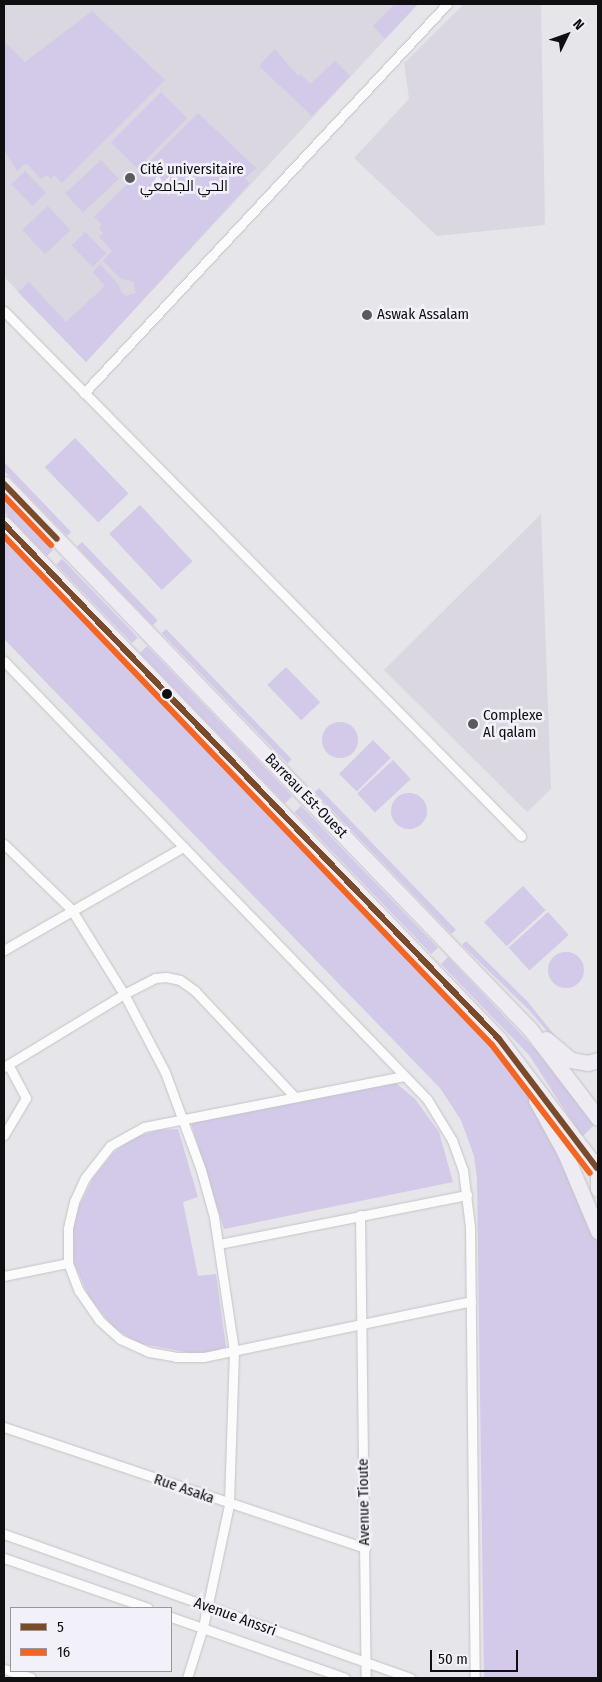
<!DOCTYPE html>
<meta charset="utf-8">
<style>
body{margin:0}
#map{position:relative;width:602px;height:1682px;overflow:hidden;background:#e6e5e9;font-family:"Fira Sans Condensed",Cairo,sans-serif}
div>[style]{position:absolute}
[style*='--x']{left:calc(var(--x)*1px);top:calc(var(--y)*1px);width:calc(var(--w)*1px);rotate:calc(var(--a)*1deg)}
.built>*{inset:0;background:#dad7e0}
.green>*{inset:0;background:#d3c9e8;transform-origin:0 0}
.round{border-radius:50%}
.roads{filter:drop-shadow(0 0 1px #c4c3c6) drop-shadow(0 0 1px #c4c3c6)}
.street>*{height:9px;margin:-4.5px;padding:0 4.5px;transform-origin:4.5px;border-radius:4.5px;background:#fbfbfc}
.primary>*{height:15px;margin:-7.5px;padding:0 7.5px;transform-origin:7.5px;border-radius:7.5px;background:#eeebf3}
.bus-1>*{height:6px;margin:-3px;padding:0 3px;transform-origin:3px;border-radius:3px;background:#7a4b2a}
.bus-2>*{height:6px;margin:-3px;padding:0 3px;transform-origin:3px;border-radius:3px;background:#f26522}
.dots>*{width:14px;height:14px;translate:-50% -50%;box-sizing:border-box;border:2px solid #f2f0f8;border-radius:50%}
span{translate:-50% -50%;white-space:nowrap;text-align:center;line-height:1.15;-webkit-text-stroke:5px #f2f0f8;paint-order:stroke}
.poi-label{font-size:15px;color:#0f0e10}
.left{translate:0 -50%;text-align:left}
.street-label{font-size:15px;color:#0f0e10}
.frame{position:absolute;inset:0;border:5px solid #0f0e10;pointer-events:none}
.legend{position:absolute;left:10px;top:1607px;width:162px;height:65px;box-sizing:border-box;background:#f2f0f8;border:1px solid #97969b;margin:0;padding:6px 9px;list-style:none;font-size:15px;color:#0f0e10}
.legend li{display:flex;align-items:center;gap:10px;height:25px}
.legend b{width:25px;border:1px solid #97969b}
.north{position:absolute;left:542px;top:10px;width:50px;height:50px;-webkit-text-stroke:4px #f2f0f8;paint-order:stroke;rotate:48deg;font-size:14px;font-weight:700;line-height:20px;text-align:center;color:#0f0e10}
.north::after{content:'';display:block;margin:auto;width:18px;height:22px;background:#0f0e10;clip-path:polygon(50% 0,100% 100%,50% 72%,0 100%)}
.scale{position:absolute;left:430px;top:1650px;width:88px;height:22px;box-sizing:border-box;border:2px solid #0f0e10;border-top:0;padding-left:6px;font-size:15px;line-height:18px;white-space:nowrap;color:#0f0e10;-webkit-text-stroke:4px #f2f0f8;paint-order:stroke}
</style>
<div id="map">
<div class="built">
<div style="clip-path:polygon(4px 4px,418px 4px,86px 362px,4px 277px)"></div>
<div style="clip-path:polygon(464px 4px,541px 4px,545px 225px,437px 236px,354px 158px,409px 99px,404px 63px)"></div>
<div style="clip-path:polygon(541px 514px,551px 789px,527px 812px,384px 670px)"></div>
</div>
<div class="green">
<div style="clip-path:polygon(395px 4px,418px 4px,385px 39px,373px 26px)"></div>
<div style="clip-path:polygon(92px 11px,165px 80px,62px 183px,54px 175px,51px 179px,46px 175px,41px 179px,26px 163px,17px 171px,4px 150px,4px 41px,25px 62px)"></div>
<div style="clip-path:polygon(275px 49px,298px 76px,301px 74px,310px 84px,335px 61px,350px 76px,312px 116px,259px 66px)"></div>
<div style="left:161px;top:92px;width:37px;height:71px;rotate:45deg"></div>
<div style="clip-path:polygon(198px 113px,256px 168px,245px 178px,250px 183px,86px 362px,18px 292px,29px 282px,66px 322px,105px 286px,93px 272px,100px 264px,118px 284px,122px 293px,126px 296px,136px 293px,133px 281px,121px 279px,103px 261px,112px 251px,99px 237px,103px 233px,99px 228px,102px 225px,94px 217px)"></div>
<div style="left:101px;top:160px;width:26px;height:49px;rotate:47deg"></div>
<div style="left:25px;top:171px;width:30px;height:19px;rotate:46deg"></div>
<div style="left:48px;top:206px;width:33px;height:35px;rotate:47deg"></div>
<div style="left:85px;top:232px;width:30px;height:19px;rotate:45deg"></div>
<div style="left:75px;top:438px;width:77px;height:42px;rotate:46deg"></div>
<div style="clip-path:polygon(4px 462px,71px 532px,67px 536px,4px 471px)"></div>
<div style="clip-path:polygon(4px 499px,53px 550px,47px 556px,4px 512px)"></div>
<div style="left:140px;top:505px;width:77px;height:42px;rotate:47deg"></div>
<div style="clip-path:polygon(4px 536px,505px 1062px,538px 1109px,565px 1161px,598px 1242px,598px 1678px,484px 1678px,477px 1178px,474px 1156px,461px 1120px,440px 1088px,4px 639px)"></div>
<div style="left:82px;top:542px;width:109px;height:7px;rotate:46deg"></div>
<div style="left:62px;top:559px;width:109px;height:8px;rotate:46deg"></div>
<div style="left:166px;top:629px;width:181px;height:6px;rotate:46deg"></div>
<div style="left:147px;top:646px;width:209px;height:10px;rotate:46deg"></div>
<div style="left:286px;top:667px;width:49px;height:26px;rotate:46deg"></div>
<div class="round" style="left:322px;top:722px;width:36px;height:36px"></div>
<div style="left:373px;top:740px;width:25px;height:48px;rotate:45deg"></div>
<div style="left:393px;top:760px;width:26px;height:49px;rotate:47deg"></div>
<div style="left:319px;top:788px;width:197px;height:6px;rotate:46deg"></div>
<div class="round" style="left:391px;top:793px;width:36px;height:36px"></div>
<div style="left:301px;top:806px;width:197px;height:9px;rotate:46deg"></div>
<div style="left:523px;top:886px;width:33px;height:53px;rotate:47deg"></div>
<div style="left:548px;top:912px;width:31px;height:53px;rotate:48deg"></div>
<div style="clip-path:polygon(466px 941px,528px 1002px,559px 1041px,582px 1059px,557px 1043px,530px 1011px,462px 945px)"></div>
<div class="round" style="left:548px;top:952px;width:36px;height:36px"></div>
<div style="clip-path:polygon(448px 957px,536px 1050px,594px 1125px,582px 1137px,529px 1055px,441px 964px)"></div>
<div style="clip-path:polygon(396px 1083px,415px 1099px,439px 1132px,453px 1182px,224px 1229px,191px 1123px)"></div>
<div style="clip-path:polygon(178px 1129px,198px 1197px,183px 1202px,198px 1276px,216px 1274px,226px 1347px,212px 1352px,191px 1353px,137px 1343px,113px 1327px,89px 1297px,74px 1263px,73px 1230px,79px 1206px,93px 1178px,113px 1153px,132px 1138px,159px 1130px)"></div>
</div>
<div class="roads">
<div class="street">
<div style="--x:4;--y:311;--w:737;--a:45.44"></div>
<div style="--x:84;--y:393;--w:532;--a:-46.98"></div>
<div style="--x:4;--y:661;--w:609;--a:46"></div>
<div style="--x:427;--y:1099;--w:48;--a:58.6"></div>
<div style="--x:452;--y:1140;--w:32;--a:70"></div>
<div style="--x:463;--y:1170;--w:57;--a:83"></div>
<div style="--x:470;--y:1227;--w:451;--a:89.4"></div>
<div style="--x:4;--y:844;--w:93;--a:44.1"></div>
<div style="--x:71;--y:909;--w:100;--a:58.1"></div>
<div style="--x:124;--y:994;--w:88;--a:62.3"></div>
<div style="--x:165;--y:1072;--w:104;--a:69.8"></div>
<div style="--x:201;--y:1170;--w:49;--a:74.5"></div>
<div style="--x:214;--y:1217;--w:135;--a:81.5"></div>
<div style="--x:234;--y:1351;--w:154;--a:91.9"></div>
<div style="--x:229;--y:1505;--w:125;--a:102"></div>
<div style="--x:203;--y:1627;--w:53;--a:107.4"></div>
<div style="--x:4;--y:950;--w:207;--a:-29.9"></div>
<div style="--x:4;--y:1067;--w:140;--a:-31.3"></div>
<div style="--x:124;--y:994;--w:35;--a:-27"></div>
<div style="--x:155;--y:978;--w:11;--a:-5"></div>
<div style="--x:166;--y:977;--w:14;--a:12"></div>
<div style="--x:180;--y:980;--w:19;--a:36"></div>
<div style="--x:195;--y:991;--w:146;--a:46.7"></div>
<div style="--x:404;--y:1076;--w:265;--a:168.9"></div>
<div style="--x:144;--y:1127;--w:39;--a:151"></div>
<div style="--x:110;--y:1146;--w:41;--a:128"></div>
<div style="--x:85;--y:1178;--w:26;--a:115"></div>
<div style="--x:74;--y:1202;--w:28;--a:103"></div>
<div style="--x:68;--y:1229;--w:34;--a:90"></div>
<div style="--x:68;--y:1263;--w:30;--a:69"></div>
<div style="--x:79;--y:1291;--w:35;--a:55"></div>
<div style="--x:99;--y:1320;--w:28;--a:42"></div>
<div style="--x:120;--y:1339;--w:32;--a:24"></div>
<div style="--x:149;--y:1352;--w:27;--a:10"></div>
<div style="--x:176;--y:1357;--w:28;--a:0"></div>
<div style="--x:204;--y:1357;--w:273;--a:-11.8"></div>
<div style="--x:4;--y:1135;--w:43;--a:-59.3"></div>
<div style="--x:26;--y:1098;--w:38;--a:-118"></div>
<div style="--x:360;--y:1215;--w:463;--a:89.3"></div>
<div style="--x:219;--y:1244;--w:253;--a:-11.2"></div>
<div style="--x:4;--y:1276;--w:65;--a:-11.5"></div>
<div style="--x:4;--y:1427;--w:381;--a:18.5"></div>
<div style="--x:4;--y:1534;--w:431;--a:19.5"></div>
<div style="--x:4;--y:1558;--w:152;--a:19.1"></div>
<div style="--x:171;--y:1617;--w:184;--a:19.3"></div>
<div style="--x:4;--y:1669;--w:28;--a:18"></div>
</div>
<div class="primary">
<div style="--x:4;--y:484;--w:757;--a:46.02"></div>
<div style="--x:530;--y:1029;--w:112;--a:52.6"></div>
<div style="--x:4;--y:524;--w:714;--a:46.13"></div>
<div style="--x:499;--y:1039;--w:162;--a:52.8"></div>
<div style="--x:546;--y:1039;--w:33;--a:40"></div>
<div style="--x:571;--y:1060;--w:17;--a:10"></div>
<div style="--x:588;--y:1063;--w:10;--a:-17"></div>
<div style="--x:536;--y:1100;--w:60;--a:61.3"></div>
<div style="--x:565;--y:1153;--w:85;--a:67.1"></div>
<div style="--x:598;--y:1161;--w:28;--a:90"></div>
</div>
</div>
<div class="bus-1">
<div style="--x:4;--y:484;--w:76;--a:46.1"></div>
<div style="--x:4;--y:524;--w:714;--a:46.13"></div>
<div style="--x:499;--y:1039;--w:162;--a:52.8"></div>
</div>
<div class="bus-2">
<div style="--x:4;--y:496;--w:68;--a:46.2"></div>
<div style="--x:4;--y:536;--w:705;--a:46.21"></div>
<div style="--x:492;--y:1045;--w:161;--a:52.6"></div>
</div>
<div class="dots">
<div style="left:130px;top:178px;background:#5a595c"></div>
<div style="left:367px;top:315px;background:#5a595c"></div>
<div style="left:167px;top:694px;background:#0f0e10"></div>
<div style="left:473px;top:724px;background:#5a595c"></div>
</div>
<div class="poi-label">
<span class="left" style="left:140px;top:178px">Cité universitaire<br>الحي الجامعي</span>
<span class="left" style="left:377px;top:315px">Aswak Assalam</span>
<span class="left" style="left:483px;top:724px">Complexe<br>Al qalam</span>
</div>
<div class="street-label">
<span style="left:306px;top:796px;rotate:46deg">Barreau Est-Ouest</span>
<span style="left:184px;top:1489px;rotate:19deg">Rue Asaka</span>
<span style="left:364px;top:1502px;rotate:-91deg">Avenue Tioute</span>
<span style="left:235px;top:1617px;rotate:20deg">Avenue Anssri</span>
</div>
<div class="frame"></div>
<ul class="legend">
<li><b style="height:6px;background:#7a4b2a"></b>5</li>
<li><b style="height:6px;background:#f26522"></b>16</li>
</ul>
<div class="north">N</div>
<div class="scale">50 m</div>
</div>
